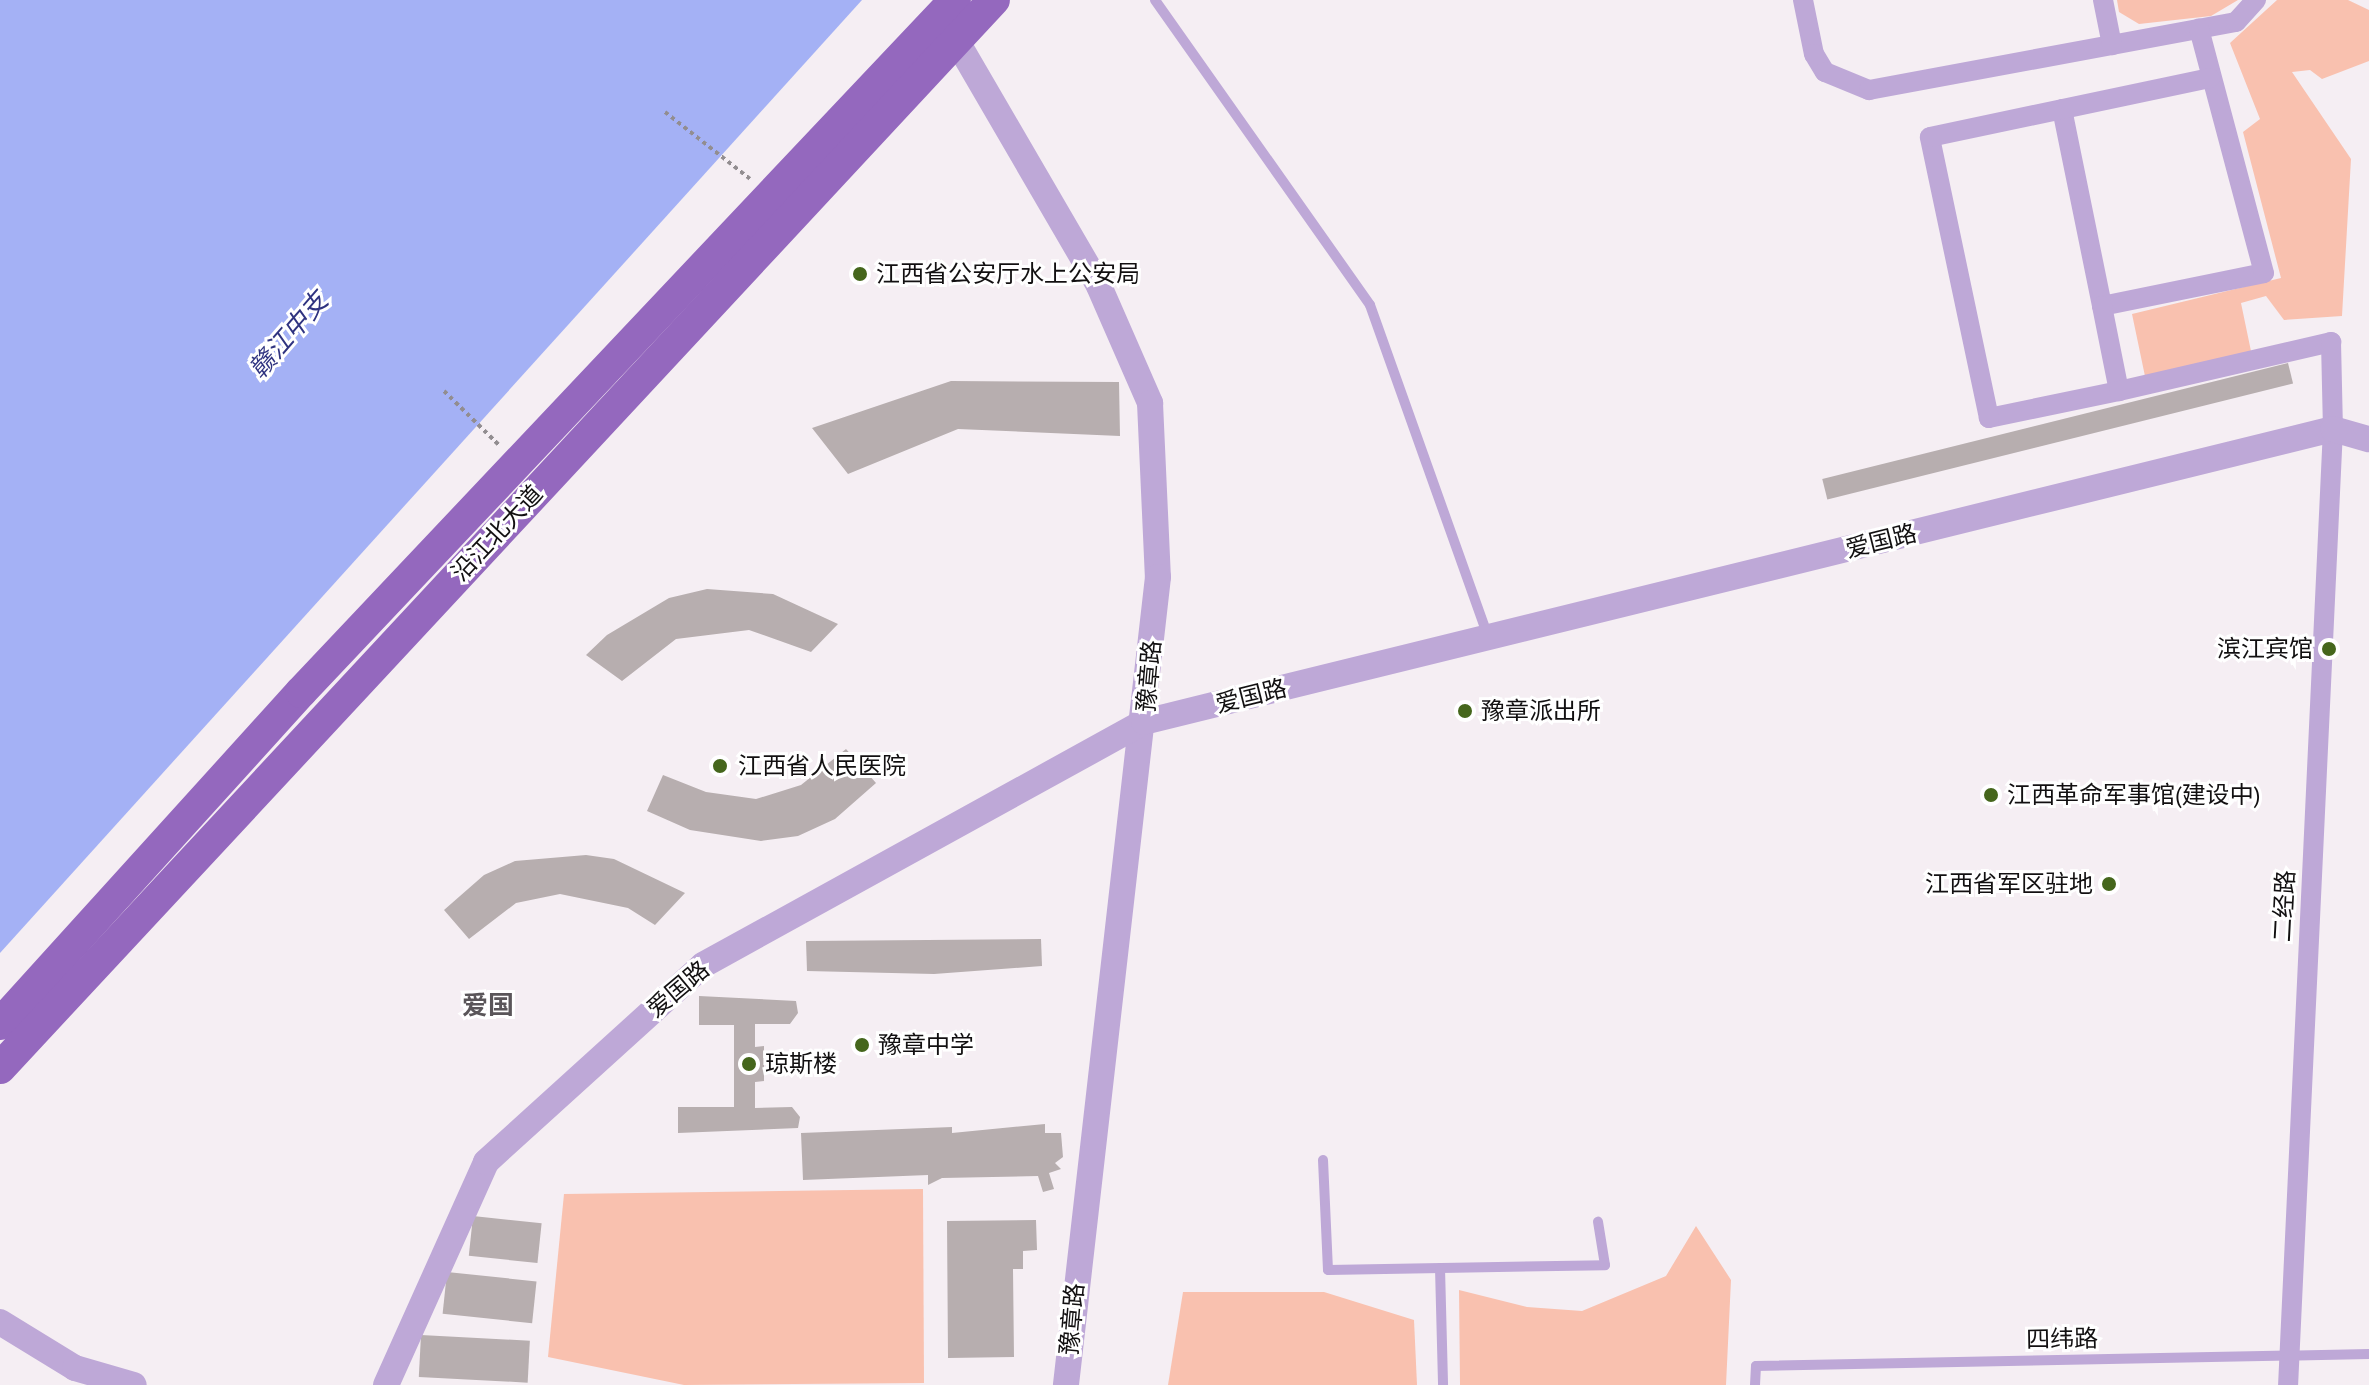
<!DOCTYPE html>
<meta charset="utf-8">
<style>
body{margin:0}
#map{position:relative;width:2369px;height:1385px;overflow:hidden;background:#f5eef3;font-family:"PT Sans","Noto Sans SC",sans-serif}
div>[style]{position:absolute}
[style*='--x']{left:calc(var(--x)*1px);top:calc(var(--y)*1px);width:calc(var(--w)*1px);rotate:calc(var(--a)*1deg)}
.green>*{inset:0;background:#f9c1af}
.water>*{inset:0;background:#a4b1f5}
.building>*{inset:0;background:#b7aeaf;transform-origin:0 0}
.path>*{height:4px;margin-top:-2px;transform-origin:0;background:repeating-linear-gradient(90deg,#928d90 0 4px,transparent 0 8px)}
.service>*{height:10px;margin:-5px;padding:0 5px;transform-origin:5px;border-radius:5px;background:#bea8d7}
.minor>*{height:20px;margin:-10px;padding:0 10px;transform-origin:10px;border-radius:10px;background:#bea8d7}
.tertiary>*{height:26px;margin:-13px;padding:0 13px;transform-origin:13px;border-radius:13px;background:#bea8d7}
.primary>*{height:32px;margin:-16px;padding:0 16px;transform-origin:16px;border-radius:16px;background:#9468be}
.dots>*{width:22px;height:22px;translate:-50% -50%;box-sizing:border-box;border:4px solid #fff;border-radius:50%}
span{translate:-50% -50%;white-space:nowrap;text-align:center;line-height:1.15;-webkit-text-stroke:6px #fff;paint-order:stroke}
.poi-label{font-size:24px;color:#121011}
.left{translate:0 -50%;text-align:left}
.right{translate:-100% -50%;text-align:right}
.street-label{font-size:24px;color:#121011}
.water-label{font-size:26px;color:#2f3380;font-style:italic}
.neighbourhood-label{font-size:26px;color:#5a5559;font-weight:700}
</style>
<div id="map">
<div class="green">
<div style="clip-path:polygon(2117px 0,2238px 0,2211px 16px,2139px 24px,2119px 12px)"></div>
<div style="clip-path:polygon(2277px 0,2348px 0,2369px 10px,2369px 61px,2322px 79px,2310px 70px,2292px 72px,2351px 159px,2342px 316px,2284px 320px,2266px 296px,2241px 303px,2252px 356px,2146px 381px,2132px 314px,2281px 278px,2243px 132px,2260px 119px,2230px 43px)"></div>
<div style="clip-path:polygon(923px 1189px,924px 1383px,684px 1385px,548px 1357px,564px 1194px)"></div>
<div style="clip-path:polygon(1696px 1226px,1731px 1280px,1726px 1385px,1460px 1385px,1459px 1290px,1527px 1307px,1582px 1311px,1666px 1276px)"></div>
<div style="clip-path:polygon(1183px 1292px,1324px 1292px,1414px 1320px,1417px 1385px,1168px 1385px)"></div>
</div>
<div class="water">
<div style="clip-path:polygon(0 0,862px 0,0 953px)"></div>
</div>
<div class="building">
<div style="left:2288px;top:363px;width:21px;height:480px;rotate:76deg"></div>
<div style="clip-path:polygon(951px 381px,1119px 382px,1120px 436px,958px 429px,848px 474px,812px 428px)"></div>
<div style="clip-path:polygon(707px 589px,773px 594px,838px 624px,811px 652px,749px 630px,676px 639px,622px 681px,586px 655px,607px 635px,669px 598px)"></div>
<div style="clip-path:polygon(846px 749px,876px 783px,835px 819px,798px 836px,761px 841px,690px 830px,647px 811px,663px 775px,706px 792px,756px 799px,801px 785px)"></div>
<div style="clip-path:polygon(586px 855px,614px 859px,685px 893px,655px 925px,628px 908px,560px 894px,516px 903px,469px 939px,444px 910px,484px 875px,515px 861px)"></div>
<div style="clip-path:polygon(1041px 939px,1042px 966px,934px 974px,807px 971px,806px 941px)"></div>
<div style="clip-path:polygon(699px 996px,796px 1001px,798px 1013px,790px 1024px,755px 1024px,755px 1047px,764px 1046px,764px 1081px,755px 1082px,755px 1108px,792px 1107px,800px 1117px,798px 1128px,678px 1133px,678px 1107px,734px 1107px,734px 1025px,699px 1025px)"></div>
<div style="clip-path:polygon(1045px 1124px,1045px 1133px,1061px 1133px,1063px 1157px,1055px 1163px,1061px 1169px,1049px 1173px,1054px 1189px,1043px 1192px,1038px 1176px,942px 1178px,928px 1185px,928px 1175px,803px 1180px,801px 1133px,952px 1127px,952px 1133px)"></div>
<div style="left:473px;top:1216px;width:69px;height:40px;rotate:6deg"></div>
<div style="clip-path:polygon(1036px 1220px,1037px 1250px,1023px 1251px,1023px 1269px,1013px 1269px,1014px 1357px,948px 1358px,947px 1221px)"></div>
<div style="left:447px;top:1272px;width:90px;height:42px;rotate:6deg"></div>
<div style="left:421px;top:1335px;width:109px;height:42px;rotate:3deg"></div>
</div>
<div class="path">
<div style="--x:665;--y:112;--w:108;--a:38.2"></div>
<div style="--x:444;--y:391;--w:77;--a:44.5"></div>
</div>
<div class="service">
<div style="--x:1155;--y:0;--w:373;--a:54.8"></div>
<div style="--x:1370;--y:305;--w:352;--a:70.4"></div>
<div style="--x:1323;--y:1160;--w:110;--a:87.4"></div>
<div style="--x:1328;--y:1270;--w:277;--a:-1"></div>
<div style="--x:1605;--y:1265;--w:44;--a:-99.2"></div>
<div style="--x:1440;--y:1268;--w:117;--a:88.5"></div>
<div style="--x:1755;--y:1385;--w:19;--a:-87"></div>
<div style="--x:1756;--y:1366;--w:613;--a:-1.12"></div>
</div>
<div class="minor">
<div style="--x:1803;--y:0;--w:55;--a:78.5"></div>
<div style="--x:1814;--y:54;--w:21;--a:59"></div>
<div style="--x:1825;--y:72;--w:48;--a:22.2"></div>
<div style="--x:1869;--y:90;--w:373;--a:-10.5"></div>
<div style="--x:2236;--y:22;--w:30;--a:-48"></div>
<div style="--x:2103;--y:0;--w:46;--a:78.7"></div>
<div style="--x:2062;--y:109;--w:201;--a:78.5"></div>
<div style="--x:2102;--y:306;--w:165;--a:-11.5"></div>
<div style="--x:2264;--y:273;--w:253;--a:-104.9"></div>
<div style="--x:2102;--y:306;--w:87;--a:78.7"></div>
<div style="--x:2119;--y:391;--w:133;--a:168.3"></div>
<div style="--x:1989;--y:418;--w:287;--a:-101.9"></div>
<div style="--x:1930;--y:137;--w:286;--a:-11.9"></div>
<div style="--x:2119;--y:391;--w:218;--a:-13"></div>
<div style="--x:2331;--y:342;--w:87;--a:88.7"></div>
<div style="--x:2333;--y:429;--w:957;--a:92.69"></div>
</div>
<div class="tertiary">
<div style="--x:944;--y:29;--w:16;--a:43"></div>
<div style="--x:956;--y:40;--w:285;--a:59.8"></div>
<div style="--x:1099;--y:286;--w:128;--a:66.4"></div>
<div style="--x:1150;--y:403;--w:174;--a:87.4"></div>
<div style="--x:1158;--y:577;--w:813;--a:96.5"></div>
<div style="--x:0;--y:1322;--w:88;--a:31.5"></div>
<div style="--x:75;--y:1368;--w:61;--a:16.1"></div>
<div style="--x:386;--y:1385;--w:244;--a:-65.8"></div>
<div style="--x:486;--y:1162;--w:293;--a:-42.2"></div>
<div style="--x:703;--y:965;--w:504;--a:-28.86"></div>
<div style="--x:1144;--y:722;--w:1225;--a:-13.84"></div>
<div style="--x:2333;--y:429;--w:37;--a:16"></div>
</div>
<div class="primary">
<div style="--x:0;--y:1024;--w:448;--a:-47.8"></div>
<div style="--x:301;--y:692;--w:952;--a:-46.62"></div>
<div style="--x:0;--y:1068;--w:1459;--a:-47.06"></div>
</div>
<div class="dots">
<div style="left:860px;top:274px;background:#45661c"></div>
<div style="left:2329px;top:649px;background:#45661c"></div>
<div style="left:1465px;top:711px;background:#45661c"></div>
<div style="left:720px;top:766px;background:#45661c"></div>
<div style="left:1991px;top:795px;background:#45661c"></div>
<div style="left:2109px;top:884px;background:#45661c"></div>
<div style="left:862px;top:1045px;background:#45661c"></div>
<div style="left:749px;top:1064px;background:#45661c"></div>
</div>
<div class="poi-label">
<span class="left" style="left:876px;top:274px">江西省公安厅水上公安局</span>
<span class="right" style="left:2313px;top:649px">滨江宾馆</span>
<span class="left" style="left:1481px;top:711px">豫章派出所</span>
<span class="left" style="left:738px;top:766px">江西省人民医院</span>
<span class="left" style="left:2007px;top:795px">江西革命军事馆(建设中)</span>
<span class="right" style="left:2093px;top:884px">江西省军区驻地</span>
<span class="left" style="left:878px;top:1045px">豫章中学</span>
<span class="left" style="left:765px;top:1064px">琼斯楼</span>
</div>
<div class="street-label">
<span style="left:497px;top:533px;rotate:-47deg">沿江北大道</span>
<span style="left:1881px;top:541px;rotate:-14deg">爱国路</span>
<span style="left:1149px;top:676px;rotate:-85deg">豫章路</span>
<span style="left:1251px;top:696px;rotate:-14deg">爱国路</span>
<span style="left:2284px;top:906px;rotate:-87deg">二经路</span>
<span style="left:678px;top:989px;rotate:-40deg">爱国路</span>
<span style="left:1072px;top:1319px;rotate:-85deg">豫章路</span>
<span style="left:2062px;top:1339px;rotate:-1deg">四纬路</span>
</div>
<div class="water-label">
<span style="left:288px;top:335px;rotate:-49deg">赣江中支</span>
</div>
<div class="neighbourhood-label">
<span style="left:488px;top:1005px">爱国</span>
</div>
</div>
